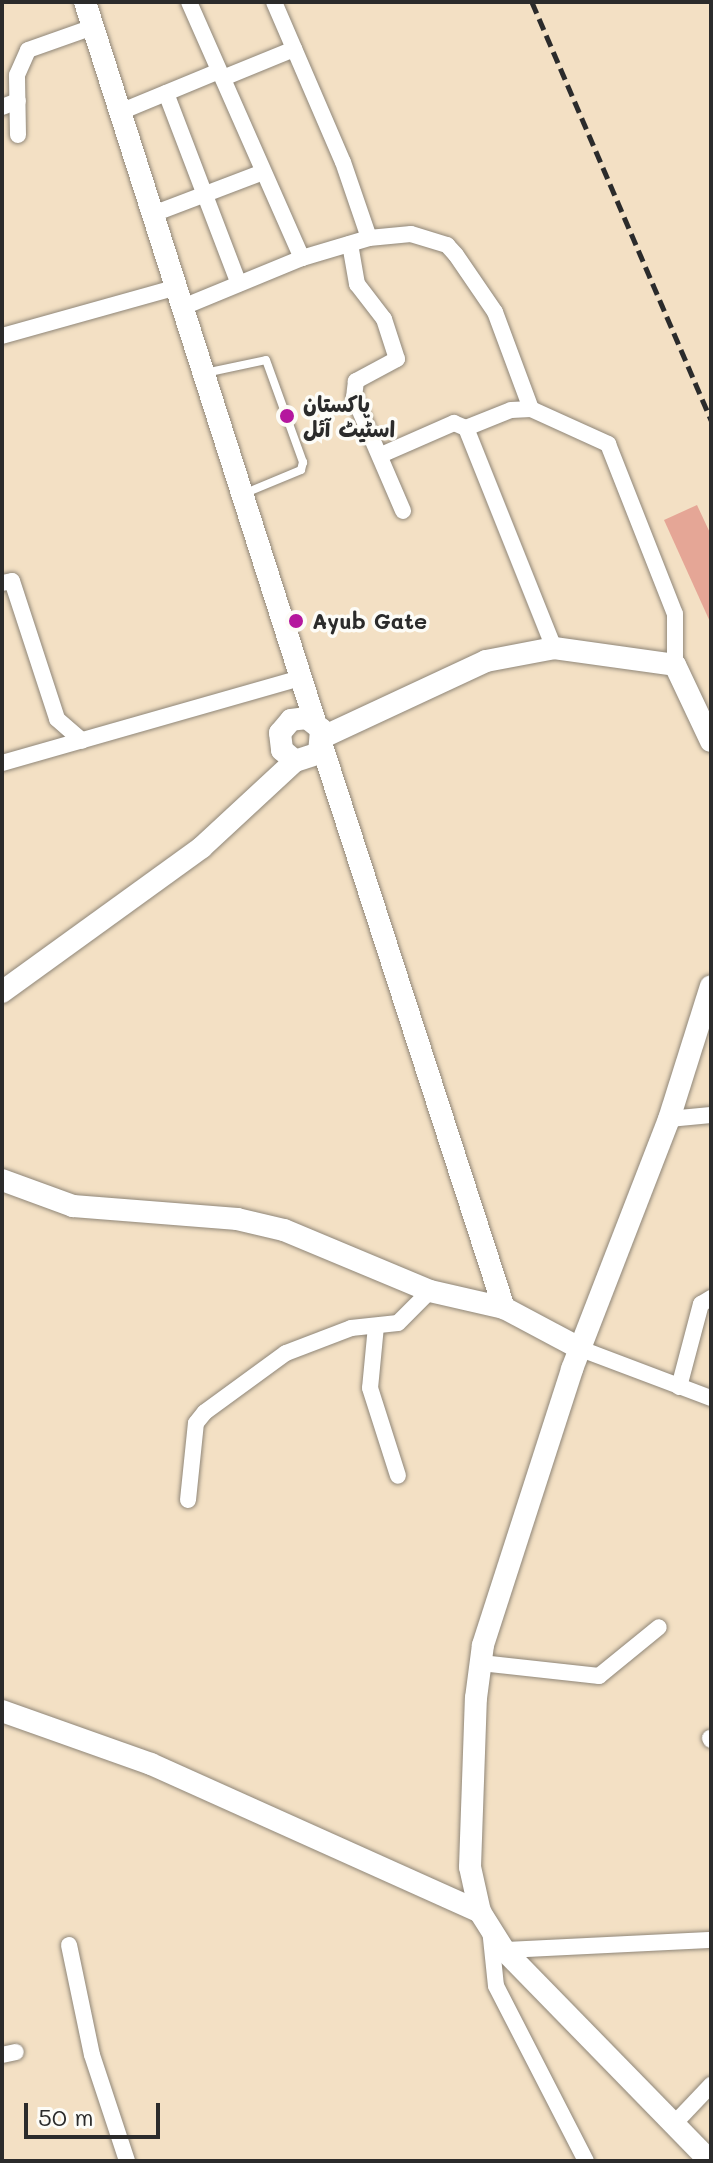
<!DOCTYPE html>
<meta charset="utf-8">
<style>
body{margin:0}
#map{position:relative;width:713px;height:2163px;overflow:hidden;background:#f3e0c4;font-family:Mali,"Playpen Sans Arabic",sans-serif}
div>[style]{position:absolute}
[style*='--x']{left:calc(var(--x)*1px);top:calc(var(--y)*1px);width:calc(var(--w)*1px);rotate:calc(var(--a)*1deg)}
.building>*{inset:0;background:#e5a696}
.roads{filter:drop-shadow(0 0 2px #8f8678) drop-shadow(0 0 2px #8f8678)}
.lane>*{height:8px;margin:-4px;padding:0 4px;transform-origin:4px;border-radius:4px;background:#fff}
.street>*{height:16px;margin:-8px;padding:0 8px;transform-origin:8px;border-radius:8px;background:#fff}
.secondary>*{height:22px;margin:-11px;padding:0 11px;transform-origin:11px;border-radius:11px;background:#fff}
.rail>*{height:5px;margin-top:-2.5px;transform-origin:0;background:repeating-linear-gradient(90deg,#2b2b2b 0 12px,transparent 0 18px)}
.dots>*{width:22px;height:22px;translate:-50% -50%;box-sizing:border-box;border:4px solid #fdfcf7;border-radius:50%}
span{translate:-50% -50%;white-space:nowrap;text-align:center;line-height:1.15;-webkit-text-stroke:7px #fdfcf7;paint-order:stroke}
.poi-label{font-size:22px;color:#2b2b2b;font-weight:700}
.left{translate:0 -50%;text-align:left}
.frame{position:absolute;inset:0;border:4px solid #2b2b2b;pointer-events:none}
.scale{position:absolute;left:24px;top:2103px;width:136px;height:36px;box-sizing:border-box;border:4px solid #2b2b2b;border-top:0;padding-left:10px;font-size:24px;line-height:28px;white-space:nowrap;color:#2b2b2b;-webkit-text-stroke:6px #fdfcf7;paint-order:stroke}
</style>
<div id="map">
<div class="building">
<div style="clip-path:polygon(697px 505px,711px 535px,711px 624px,664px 520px)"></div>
</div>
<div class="roads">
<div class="lane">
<div style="--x:205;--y:373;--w:62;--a:-12"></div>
<div style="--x:266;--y:360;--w:109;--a:70.1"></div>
<div style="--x:303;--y:462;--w:8;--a:104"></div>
<div style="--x:301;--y:470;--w:63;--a:157.5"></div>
</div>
<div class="street">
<div style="--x:189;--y:2;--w:280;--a:66.2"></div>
<div style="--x:274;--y:2;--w:174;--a:66.7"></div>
<div style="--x:343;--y:162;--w:80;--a:71.1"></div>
<div style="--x:223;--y:78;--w:77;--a:-22.2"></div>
<div style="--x:166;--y:93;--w:204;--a:69.1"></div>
<div style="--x:2;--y:107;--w:17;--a:-21"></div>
<div style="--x:120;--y:112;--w:107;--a:-22.5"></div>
<div style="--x:18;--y:135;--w:60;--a:-91"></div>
<div style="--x:17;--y:75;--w:27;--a:-66"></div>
<div style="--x:28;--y:50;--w:69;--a:-19.5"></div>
<div style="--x:153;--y:214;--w:118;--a:-20.9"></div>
<div style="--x:350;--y:244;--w:41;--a:80.1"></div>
<div style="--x:357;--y:284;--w:44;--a:52.4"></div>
<div style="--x:384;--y:319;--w:42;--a:72"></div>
<div style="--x:397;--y:359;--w:47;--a:151.8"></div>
<div style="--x:356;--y:381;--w:16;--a:97"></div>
<div style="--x:354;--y:397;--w:124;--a:66.7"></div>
<div style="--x:183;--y:307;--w:129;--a:-22.4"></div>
<div style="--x:302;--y:258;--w:70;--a:-16.6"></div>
<div style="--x:369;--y:238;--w:42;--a:-5.4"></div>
<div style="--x:411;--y:234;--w:38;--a:17"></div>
<div style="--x:447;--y:245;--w:13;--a:48"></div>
<div style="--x:456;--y:255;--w:69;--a:55.6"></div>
<div style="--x:495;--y:312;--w:103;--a:69.6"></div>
<div style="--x:2;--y:336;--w:182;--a:-15.6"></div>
<div style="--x:466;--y:428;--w:237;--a:68.2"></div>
<div style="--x:381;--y:455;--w:80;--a:-23.7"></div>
<div style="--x:454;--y:423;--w:13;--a:23"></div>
<div style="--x:466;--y:428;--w:48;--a:-21.8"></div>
<div style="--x:511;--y:410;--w:20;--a:-3"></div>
<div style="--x:531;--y:409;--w:85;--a:24.4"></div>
<div style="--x:608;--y:444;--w:183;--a:68.5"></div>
<div style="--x:675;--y:614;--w:51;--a:90"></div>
<div style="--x:2;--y:583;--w:10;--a:-11"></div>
<div style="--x:12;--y:581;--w:145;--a:71.9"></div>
<div style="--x:57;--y:719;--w:33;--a:41"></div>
<div style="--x:2;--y:763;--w:311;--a:-15.9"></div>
<div style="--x:669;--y:1119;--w:42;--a:-5.4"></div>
<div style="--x:376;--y:1326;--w:62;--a:95.5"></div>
<div style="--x:370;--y:1388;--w:92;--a:72.3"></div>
<div style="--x:581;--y:1349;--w:139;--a:20.7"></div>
<div style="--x:679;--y:1387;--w:86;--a:-75.2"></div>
<div style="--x:701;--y:1304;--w:12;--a:-31"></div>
<div style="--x:188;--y:1500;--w:77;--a:-84.1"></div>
<div style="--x:196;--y:1423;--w:14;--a:-51"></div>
<div style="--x:205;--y:1412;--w:100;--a:-36.1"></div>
<div style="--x:286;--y:1353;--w:70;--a:-21"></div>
<div style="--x:351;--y:1328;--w:47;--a:-6.1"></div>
<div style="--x:398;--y:1323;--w:45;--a:-45"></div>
<div style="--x:481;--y:1663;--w:119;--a:6.3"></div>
<div style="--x:599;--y:1676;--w:77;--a:-39.2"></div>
<div style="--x:710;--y:1738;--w:2;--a:63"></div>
<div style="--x:490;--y:1929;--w:57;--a:84"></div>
<div style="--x:496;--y:1986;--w:197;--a:62.8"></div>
<div style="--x:69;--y:1945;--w:112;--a:78.2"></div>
<div style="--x:92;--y:2055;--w:112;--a:71.7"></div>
<div style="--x:504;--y:1950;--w:207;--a:-2.8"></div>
<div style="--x:2;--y:2055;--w:14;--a:-12"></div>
<div style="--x:674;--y:2124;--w:54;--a:-46.5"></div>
</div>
<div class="secondary">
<div style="--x:85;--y:2;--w:756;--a:72.28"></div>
<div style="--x:323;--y:737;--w:180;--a:-25"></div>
<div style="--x:486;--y:661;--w:69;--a:-10.8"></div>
<div style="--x:554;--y:648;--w:122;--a:8"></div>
<div style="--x:675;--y:665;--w:84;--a:64.7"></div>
<div style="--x:322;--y:746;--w:591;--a:72.06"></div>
<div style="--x:2;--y:992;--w:246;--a:-35.9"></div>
<div style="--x:201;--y:848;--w:128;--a:-42.8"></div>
<div style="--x:295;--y:761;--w:25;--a:-18"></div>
<div style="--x:319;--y:753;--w:24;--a:-85"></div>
<div style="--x:321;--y:729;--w:18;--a:-142"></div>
<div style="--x:307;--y:718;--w:16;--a:173"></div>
<div style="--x:291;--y:720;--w:17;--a:130"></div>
<div style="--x:280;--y:733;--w:17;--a:83"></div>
<div style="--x:282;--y:750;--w:17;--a:40"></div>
<div style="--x:2;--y:1180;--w:76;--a:20.1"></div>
<div style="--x:73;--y:1206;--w:165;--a:4.5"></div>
<div style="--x:237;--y:1219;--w:48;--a:13.2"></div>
<div style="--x:284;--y:1230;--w:158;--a:22.7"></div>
<div style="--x:430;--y:1291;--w:76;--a:12.9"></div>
<div style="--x:504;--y:1308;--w:87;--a:28"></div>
<div style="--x:2;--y:1711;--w:158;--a:19.6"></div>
<div style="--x:151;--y:1764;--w:361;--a:24.2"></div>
<div style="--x:480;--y:1912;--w:45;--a:57.7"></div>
<div style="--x:504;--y:1950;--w:295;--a:45.7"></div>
<div style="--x:480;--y:1912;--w:46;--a:-102.5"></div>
<div style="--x:470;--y:1867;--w:169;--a:-88"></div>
<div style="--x:476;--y:1698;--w:53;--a:-82.5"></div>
<div style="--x:483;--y:1645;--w:290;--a:-72.1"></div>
<div style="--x:572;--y:1369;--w:268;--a:-68.8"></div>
<div style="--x:669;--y:1119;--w:139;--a:-72.5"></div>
</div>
</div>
<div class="rail">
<div style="--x:532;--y:2;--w:455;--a:66.8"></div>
</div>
<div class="dots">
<div style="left:287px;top:416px;background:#b5179e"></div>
<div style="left:296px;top:621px;background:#b5179e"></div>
</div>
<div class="poi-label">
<span class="left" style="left:303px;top:416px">پاکستان<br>اسٹیٹ آئل</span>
<span class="left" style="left:312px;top:621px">Ayub Gate</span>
</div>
<div class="frame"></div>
<div class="scale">50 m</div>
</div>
